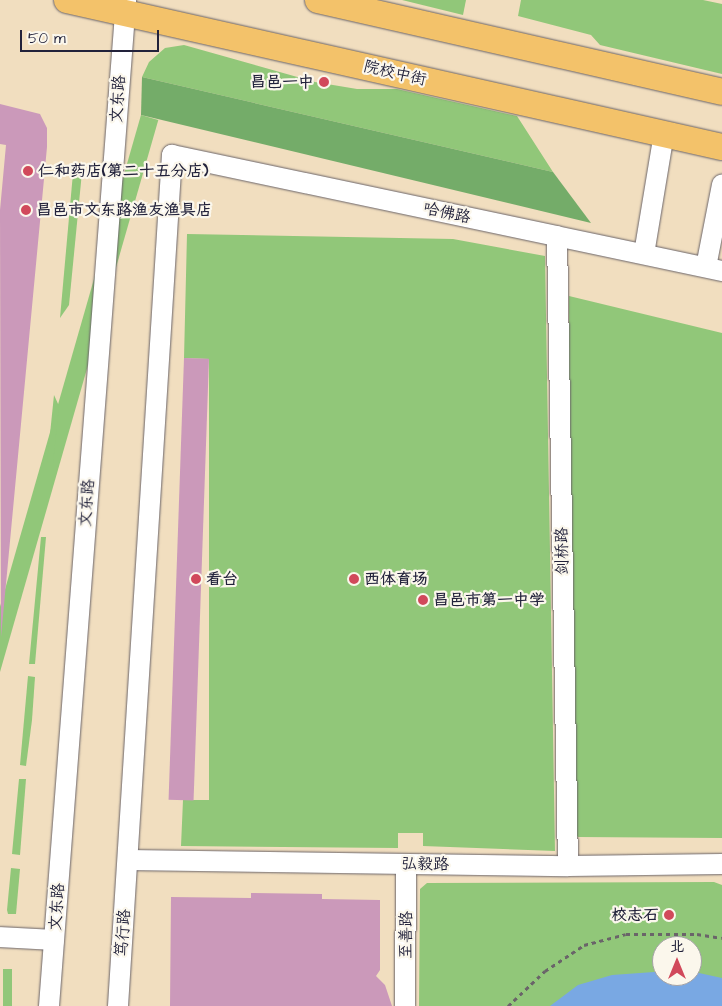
<!DOCTYPE html>
<meta charset="utf-8">
<style>
body{margin:0}
#map{position:relative;width:722px;height:1006px;overflow:hidden;background:#f1debf;font-family:"Architects Daughter","LXGW WenKai TC",sans-serif}
div>[style]{position:absolute}
[style*='--x']{left:calc(var(--x)*1px);top:calc(var(--y)*1px);width:calc(var(--w)*1px);rotate:calc(var(--a)*1deg)}
.green>*{inset:0;background:#91c779;transform-origin:0 0}
.forest>*{inset:0;background:#74ac69}
.water>*{inset:0;background:#79a8e3}
.building>*{inset:0;background:#cb99ba;transform-origin:0 0}
.path>*{height:3px;margin-top:-1.5px;transform-origin:0;background:repeating-linear-gradient(90deg,#6a6469 0 4px,transparent 0 8px)}
.roads{filter:drop-shadow(0 0 1px #6a6469) drop-shadow(0 0 1px #6a6469)}
.minor>*{height:20px;margin:-10px;padding:0 10px;transform-origin:10px;border-radius:10px;background:#fff}
.major>*{height:26px;margin:-13px;padding:0 13px;transform-origin:13px;border-radius:13px;background:#f3c26a}
.dots>*{width:14px;height:14px;translate:-50% -50%;box-sizing:border-box;border:2px solid #fbf7ec;border-radius:50%}
span{translate:-50% -50%;white-space:nowrap;text-align:center;line-height:1.15;-webkit-text-stroke:4.5px #fbf7ec;paint-order:stroke}
.street-label{font-size:16px;color:#22223b}
.poi-label{font-size:16px;color:#22223b;font-weight:700}
.right{translate:-100% -50%;text-align:right}
.left{translate:0 -50%;text-align:left}
.north{position:absolute;left:652px;top:936px;width:50px;height:50px;box-sizing:border-box;background:#fbf7ec;border:1px solid #a4a2a5;border-radius:50%;rotate:0deg;font-size:14px;font-weight:700;line-height:20px;text-align:center;color:#22223b}
.north::after{content:'';display:block;margin:auto;width:18px;height:22px;background:#d1495b;clip-path:polygon(50% 0,100% 100%,50% 72%,0 100%)}
.scale{position:absolute;left:20px;top:30px;width:139px;height:22px;box-sizing:border-box;border:2px solid #22223b;border-top:0;padding-left:6px;font-size:15px;line-height:18px;white-space:nowrap;color:#22223b;-webkit-text-stroke:4px #fbf7ec;paint-order:stroke}
</style>
<div id="map">
<div class="green">
<div style="clip-path:polygon(402px 0,466px 0,463px 15px)"></div>
<div style="clip-path:polygon(521px 0,703px 0,722px 4px,722px 74px,600px 45px,591px 35px,518px 16px)"></div>
<div style="clip-path:polygon(184px 45px,315px 82px,357px 89px,397px 89px,517px 116px,553px 172px,142px 77px,149px 62px,165px 48px)"></div>
<div style="left:141px;top:115px;width:18px;height:894px;rotate:16deg"></div>
<div style="clip-path:polygon(82px 172px,69px 305px,60px 318px,73px 173px)"></div>
<div style="clip-path:polygon(187px 234px,453px 239px,545px 256px,555px 851px,423px 846px,423px 833px,398px 833px,398px 848px,181px 846px,183px 800px,209px 800px,209px 359px,184px 358px)"></div>
<div style="clip-path:polygon(569px 296px,722px 333px,722px 838px,578px 837px,570px 827px)"></div>
<div style="clip-path:polygon(54px 395px,59px 406px,53px 463px,47px 463px)"></div>
<div style="clip-path:polygon(41px 537px,46px 537px,35px 664px,29px 664px)"></div>
<div style="clip-path:polygon(28px 676px,35px 677px,32px 720px,26px 766px,20px 765px)"></div>
<div style="clip-path:polygon(19px 779px,26px 779px,20px 855px,12px 854px)"></div>
<div style="clip-path:polygon(11px 868px,20px 869px,16px 914px,8px 914px,7px 910px)"></div>
<div style="clip-path:polygon(evenodd,714px 882px,722px 885px,722px 1006px,419px 1006px,420px 889px,427px 883px,714px 882px,662px 946px,692px 946px,692px 976px,662px 976px,662px 946px)"></div>
<div style="left:3px;top:969px;width:9px;height:37px"></div>
</div>
<div class="forest">
<div style="clip-path:polygon(142px 77px,553px 172px,591px 223px,141px 115px)"></div>
</div>
<div class="water">
<div style="clip-path:polygon(654px 972px,662px 972px,662px 976px,692px 976px,692px 972px,699px 973px,722px 978px,722px 1006px,550px 1006px,578px 985px,612px 975px)"></div>
</div>
<div class="building">
<div style="clip-path:polygon(0 104px,40px 114px,47px 128px,47px 147px,1px 637px,0 210px,6px 145px,0 144px)"></div>
<div style="left:184px;top:358px;width:25px;height:442px;rotate:2deg"></div>
<div style="clip-path:polygon(251px 893px,322px 894px,322px 899px,380px 900px,380px 970px,376px 976px,385px 985px,392px 1006px,170px 1006px,171px 897px,251px 898px)"></div>
</div>
<div class="path">
<div style="--x:508;--y:1006;--w:51;--a:-43.4"></div>
<div style="--x:545;--y:971;--w:47;--a:-33.7"></div>
<div style="--x:584;--y:945;--w:43;--a:-14.7"></div>
<div style="--x:626;--y:934;--w:71;--a:0"></div>
<div style="--x:697;--y:934;--w:25;--a:9"></div>
</div>
<div class="roads">
<div class="minor">
<div style="--x:557;--y:236;--w:630;--a:89"></div>
<div style="--x:644;--y:254;--w:123;--a:-80.6"></div>
<div style="--x:706;--y:267;--w:84;--a:-79"></div>
<div style="--x:128;--y:860;--w:440;--a:0.8"></div>
<div style="--x:568;--y:866;--w:154;--a:-0.7"></div>
<div style="--x:0;--y:937;--w:54;--a:3.2"></div>
<div style="--x:49;--y:1006;--w:1009;--a:-85.62"></div>
<div style="--x:118;--y:1006;--w:853;--a:-86.37"></div>
<div style="--x:172;--y:155;--w:562;--a:11.91"></div>
<div style="--x:405;--y:1006;--w:142;--a:-89.6"></div>
</div>
<div class="major">
<div style="--x:67;--y:0;--w:671;--a:12.65"></div>
<div style="--x:318;--y:0;--w:414;--a:12.8"></div>
</div>
</div>
<div class="dots">
<div style="left:324px;top:82px;background:#d1495b"></div>
<div style="left:28px;top:171px;background:#d1495b"></div>
<div style="left:26px;top:210px;background:#d1495b"></div>
<div style="left:196px;top:579px;background:#d1495b"></div>
<div style="left:354px;top:579px;background:#d1495b"></div>
<div style="left:423px;top:600px;background:#d1495b"></div>
<div style="left:669px;top:915px;background:#d1495b"></div>
</div>
<div class="street-label">
<span style="left:395px;top:73px;rotate:13deg">院校中街</span>
<span style="left:118px;top:99px;rotate:-86deg">文东路</span>
<span style="left:447px;top:213px;rotate:12deg">哈佛路</span>
<span style="left:87px;top:503px;rotate:-86deg">文东路</span>
<span style="left:562px;top:551px;rotate:-91deg">剑桥路</span>
<span style="left:425px;top:864px;rotate:1deg">弘毅路</span>
<span style="left:57px;top:907px;rotate:-86deg">文东路</span>
<span style="left:123px;top:933px;rotate:-86deg">笃行路</span>
<span style="left:406px;top:935px;rotate:-89deg">至善路</span>
</div>
<div class="poi-label">
<span class="right" style="left:314px;top:82px">昌邑一中</span>
<span class="left" style="left:38px;top:171px">仁和药店(第二十五分店)</span>
<span class="left" style="left:36px;top:210px">昌邑市文东路渔友渔具店</span>
<span class="left" style="left:206px;top:579px">看台</span>
<span class="left" style="left:364px;top:579px">西体育场</span>
<span class="left" style="left:433px;top:600px">昌邑市第一中学</span>
<span class="right" style="left:659px;top:915px">校志石</span>
</div>
<div class="north">北</div>
<div class="scale">50 m</div>
</div>
